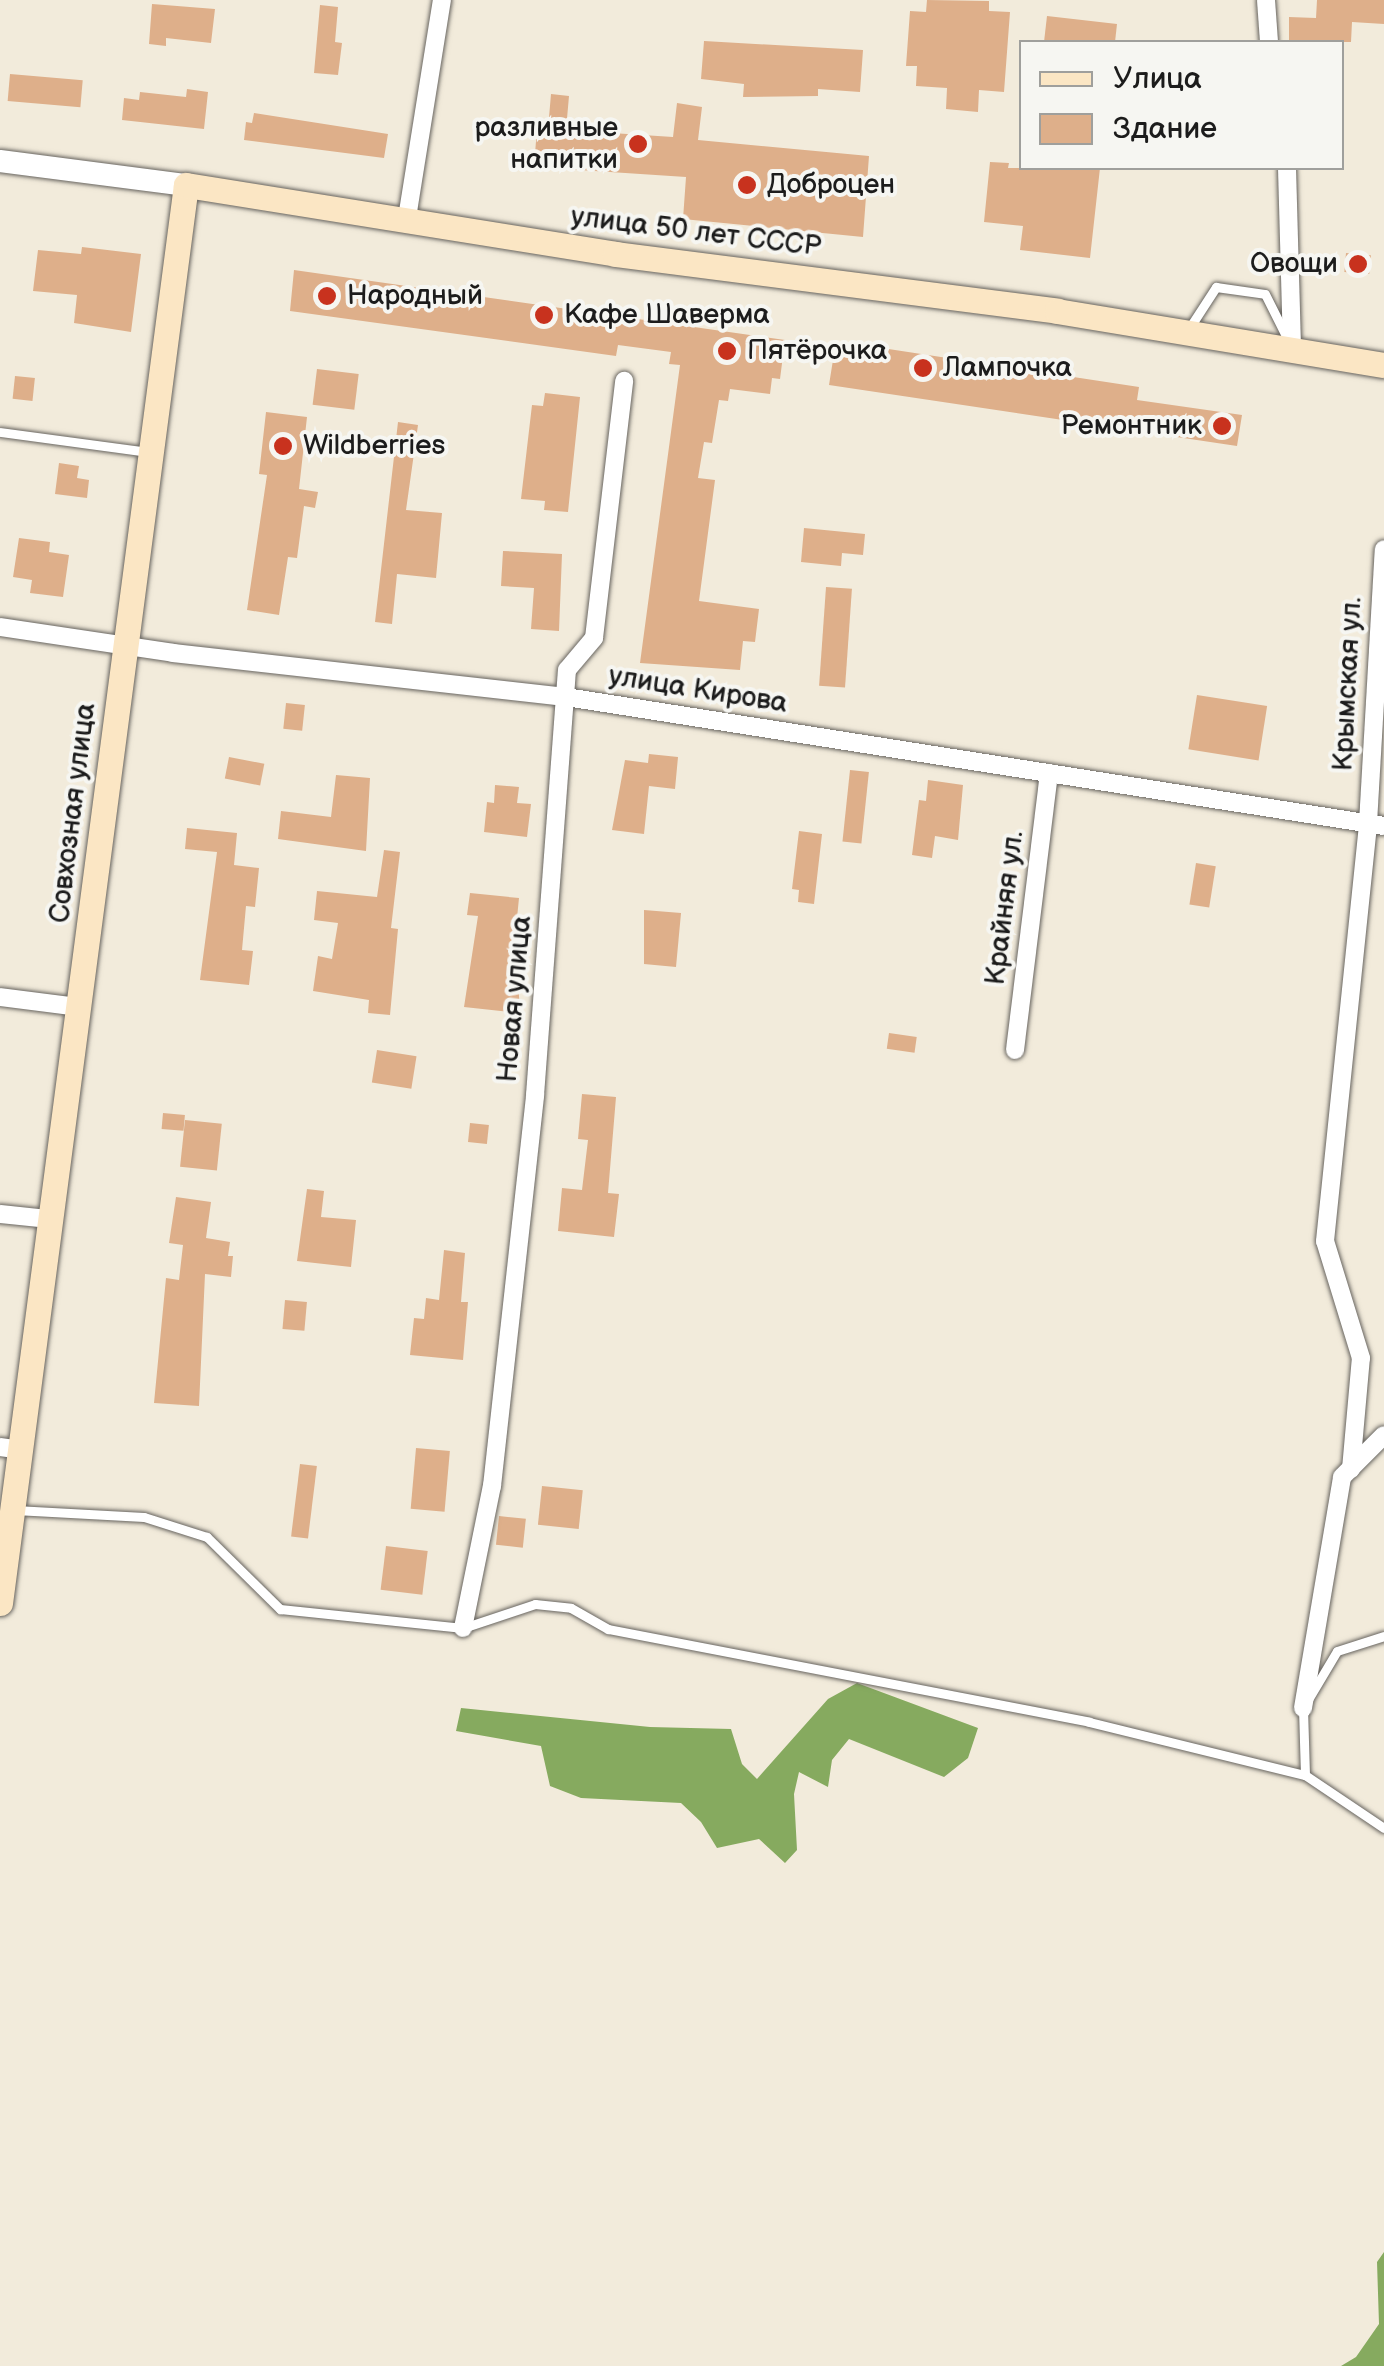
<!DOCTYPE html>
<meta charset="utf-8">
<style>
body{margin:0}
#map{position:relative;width:1384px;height:2366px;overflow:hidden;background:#f2ebdb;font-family:"Balsamiq Sans",sans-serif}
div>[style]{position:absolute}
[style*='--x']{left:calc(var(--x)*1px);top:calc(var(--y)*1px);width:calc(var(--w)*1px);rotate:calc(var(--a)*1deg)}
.forest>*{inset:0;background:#86aa5f}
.building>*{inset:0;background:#deaf8a;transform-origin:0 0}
.roads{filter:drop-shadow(0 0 2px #67645f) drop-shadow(0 0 2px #67645f)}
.service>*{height:9px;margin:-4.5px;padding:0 4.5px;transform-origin:4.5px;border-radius:4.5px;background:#fff}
.minor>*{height:18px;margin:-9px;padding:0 9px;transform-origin:9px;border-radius:9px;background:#fff}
.tertiary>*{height:22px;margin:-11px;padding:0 11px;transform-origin:11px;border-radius:11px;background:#fff}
.secondary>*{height:25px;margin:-12.5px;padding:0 12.5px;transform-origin:12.5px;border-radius:12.5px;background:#fbe6c4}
.dots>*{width:28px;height:28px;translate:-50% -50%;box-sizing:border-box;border:5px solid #f6f6f2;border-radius:50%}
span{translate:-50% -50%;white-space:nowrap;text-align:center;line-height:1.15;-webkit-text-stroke:8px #f6f6f2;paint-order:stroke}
.poi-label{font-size:28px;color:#1c1c1c}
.right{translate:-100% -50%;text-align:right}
.left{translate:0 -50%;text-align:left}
.street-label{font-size:28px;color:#1c1c1c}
.legend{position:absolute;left:1019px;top:40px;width:325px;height:130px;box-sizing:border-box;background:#f6f6f2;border:2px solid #9f9f9c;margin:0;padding:12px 18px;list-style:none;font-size:30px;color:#1c1c1c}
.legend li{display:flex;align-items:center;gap:20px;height:50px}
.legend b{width:50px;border:2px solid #9f9f9c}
</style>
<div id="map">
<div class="forest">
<div style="clip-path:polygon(857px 1683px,978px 1728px,968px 1758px,944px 1777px,849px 1739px,832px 1760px,828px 1787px,799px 1772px,794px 1794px,797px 1850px,785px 1863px,759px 1839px,717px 1848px,701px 1822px,681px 1803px,581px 1798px,550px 1786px,541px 1746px,456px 1731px,461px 1708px,650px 1727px,731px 1729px,742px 1764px,757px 1779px,828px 1699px)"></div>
<div style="clip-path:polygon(1384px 2252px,1384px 2366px,1341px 2366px,1356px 2357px,1379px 2324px,1377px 2262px)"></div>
</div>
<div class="building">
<div style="clip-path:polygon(927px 0,989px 1px,989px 11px,1010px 12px,1004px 92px,979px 90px,978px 112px,946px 109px,947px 88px,916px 86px,917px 66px,906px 66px,910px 11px,926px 12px)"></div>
<div style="clip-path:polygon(1317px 0,1384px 0,1384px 24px,1352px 22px,1351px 42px,1289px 42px,1289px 17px,1316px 18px)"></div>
<div style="clip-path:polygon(152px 4px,215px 9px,211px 43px,166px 38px,166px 46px,149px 44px)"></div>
<div style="clip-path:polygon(320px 5px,338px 7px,335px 42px,342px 43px,338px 75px,314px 73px)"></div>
<div style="clip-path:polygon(1047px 16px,1117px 24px,1115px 42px,1044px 42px)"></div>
<div style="clip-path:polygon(704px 41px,863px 50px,860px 92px,818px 89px,818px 96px,743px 97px,744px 84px,701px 79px)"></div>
<div style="left:10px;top:74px;width:73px;height:27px;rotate:5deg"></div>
<div style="clip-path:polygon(187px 89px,208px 92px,204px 129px,122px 120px,124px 98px,139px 100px,140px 92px,186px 97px)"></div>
<div style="clip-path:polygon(551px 94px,569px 96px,566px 130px,673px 137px,677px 103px,702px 107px,698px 140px,869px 156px,863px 237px,683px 219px,686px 177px,534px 167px,537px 128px,548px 129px)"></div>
<div style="clip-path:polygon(254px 113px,388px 134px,384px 158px,244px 140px,246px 122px,252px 123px)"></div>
<div style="clip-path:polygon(990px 162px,1009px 163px,1008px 168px,1100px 168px,1090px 258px,1020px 250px,1023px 226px,984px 222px)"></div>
<div style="clip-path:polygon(82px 247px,141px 254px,131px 332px,74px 323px,77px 295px,33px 291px,38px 250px,81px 254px)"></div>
<div style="left:1346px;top:253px;width:25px;height:19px;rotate:5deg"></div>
<div style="clip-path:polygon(294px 270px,785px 340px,780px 379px,772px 378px,770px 394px,730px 389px,728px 401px,719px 400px,712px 443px,704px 442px,698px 478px,715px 480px,699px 601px,759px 609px,755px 642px,743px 641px,740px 670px,640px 663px,680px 365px,669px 364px,671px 352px,618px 345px,616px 356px,290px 311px)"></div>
<div style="clip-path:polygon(836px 341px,1139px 387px,1137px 400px,1242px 415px,1237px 446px,829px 385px)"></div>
<div style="left:317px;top:369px;width:42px;height:36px;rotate:7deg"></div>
<div style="left:15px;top:376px;width:20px;height:23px;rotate:6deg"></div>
<div style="clip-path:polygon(545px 393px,580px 397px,568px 512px,544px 510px,545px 501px,521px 499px,532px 405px,543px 406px)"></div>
<div style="clip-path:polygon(266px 412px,307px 417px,299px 489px,318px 492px,315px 508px,304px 506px,297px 558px,288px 557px,279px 615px,247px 610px,267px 475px,259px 474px)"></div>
<div style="clip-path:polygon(398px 422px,418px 425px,406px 510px,442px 513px,436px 578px,397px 574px,392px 624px,375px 622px)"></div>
<div style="clip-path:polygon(59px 463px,79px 466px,77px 478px,89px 480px,87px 498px,55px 494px)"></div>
<div style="clip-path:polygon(804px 528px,865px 534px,863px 555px,842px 553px,841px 566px,801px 562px)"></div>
<div style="clip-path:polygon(19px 538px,50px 542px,49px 552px,69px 555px,63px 597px,30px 593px,32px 580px,13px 577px)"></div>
<div style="clip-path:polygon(503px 551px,562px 554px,559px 631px,531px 629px,534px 588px,501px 586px)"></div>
<div style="left:826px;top:587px;width:26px;height:99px;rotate:4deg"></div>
<div style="left:1197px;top:695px;width:71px;height:55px;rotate:9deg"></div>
<div style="left:286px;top:703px;width:19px;height:26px;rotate:6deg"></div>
<div style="clip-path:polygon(649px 754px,678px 757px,675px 789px,649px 786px,644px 834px,612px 830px,625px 760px,648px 763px)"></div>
<div style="left:229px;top:757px;width:36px;height:22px;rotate:11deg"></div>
<div style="left:850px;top:770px;width:19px;height:72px;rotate:6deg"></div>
<div style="clip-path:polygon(336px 775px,370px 778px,366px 851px,278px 839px,281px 811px,331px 817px)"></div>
<div style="clip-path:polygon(928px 780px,963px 785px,958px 840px,935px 836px,932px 858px,912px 855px,919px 800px,926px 801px)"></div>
<div style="clip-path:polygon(495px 785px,519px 787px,517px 803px,531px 804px,527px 837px,484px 832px,487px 802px,494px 803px)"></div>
<div style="clip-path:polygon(187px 828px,237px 833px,234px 865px,259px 868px,255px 907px,246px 906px,242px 950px,253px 951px,249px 985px,200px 980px,217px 852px,185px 849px)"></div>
<div style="clip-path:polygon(799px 831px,822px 834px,814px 904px,798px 902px,799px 890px,792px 889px)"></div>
<div style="clip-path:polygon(384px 850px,400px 852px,391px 928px,398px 929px,390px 1015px,368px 1013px,369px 1000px,313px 991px,318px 956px,332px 959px,338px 923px,314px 920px,317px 891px,377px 897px)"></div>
<div style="left:1196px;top:863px;width:20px;height:42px;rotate:9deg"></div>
<div style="clip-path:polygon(470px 893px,519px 898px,511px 978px,518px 979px,520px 1013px,464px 1007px,478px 916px,467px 915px)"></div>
<div style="clip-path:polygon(644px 910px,681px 913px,676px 967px,644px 964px)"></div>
<div style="left:889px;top:1033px;width:28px;height:16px;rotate:8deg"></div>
<div style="left:377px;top:1050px;width:40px;height:33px;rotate:9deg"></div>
<div style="clip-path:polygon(582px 1094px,616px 1097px,608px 1193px,619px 1194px,614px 1237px,558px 1231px,562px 1188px,582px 1190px,588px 1140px,578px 1139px)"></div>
<div style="left:163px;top:1113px;width:22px;height:16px;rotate:5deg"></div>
<div style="left:185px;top:1120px;width:37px;height:47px;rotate:6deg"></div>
<div style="left:470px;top:1123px;width:19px;height:19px;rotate:6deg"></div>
<div style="clip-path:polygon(307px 1189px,324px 1191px,321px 1217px,356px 1220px,351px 1267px,297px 1261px)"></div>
<div style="clip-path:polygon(176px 1197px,211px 1202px,206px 1238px,230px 1242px,228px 1256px,233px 1256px,231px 1277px,205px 1274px,199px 1406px,154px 1403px,166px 1278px,179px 1280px,183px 1245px,169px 1243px)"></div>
<div style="clip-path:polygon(444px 1250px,465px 1253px,461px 1302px,468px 1302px,463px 1360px,410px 1355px,414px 1318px,424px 1319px,426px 1298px,439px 1300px)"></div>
<div style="left:285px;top:1300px;width:22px;height:29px;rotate:5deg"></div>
<div style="left:416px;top:1448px;width:34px;height:61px;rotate:5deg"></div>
<div style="left:300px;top:1464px;width:17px;height:73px;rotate:7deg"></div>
<div style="left:542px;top:1486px;width:41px;height:39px;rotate:6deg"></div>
<div style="left:499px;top:1516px;width:27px;height:29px;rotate:6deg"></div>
<div style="left:386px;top:1546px;width:42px;height:44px;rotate:7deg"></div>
</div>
<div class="roads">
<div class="service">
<div style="--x:1190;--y:327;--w:48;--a:-57"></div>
<div style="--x:1216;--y:287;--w:49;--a:8.1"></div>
<div style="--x:1265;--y:294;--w:47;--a:63.4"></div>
<div style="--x:0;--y:432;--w:149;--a:7.7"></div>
<div style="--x:15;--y:1510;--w:129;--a:3.1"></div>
<div style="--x:144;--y:1517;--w:66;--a:17.6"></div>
<div style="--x:207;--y:1537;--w:103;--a:44.6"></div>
<div style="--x:280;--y:1609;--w:184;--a:5.9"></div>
<div style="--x:463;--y:1628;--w:76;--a:-18.4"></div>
<div style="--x:535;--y:1604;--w:36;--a:6"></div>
<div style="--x:571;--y:1608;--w:43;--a:29.6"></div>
<div style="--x:608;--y:1629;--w:490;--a:10.9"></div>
<div style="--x:1089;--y:1722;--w:222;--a:13.8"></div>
<div style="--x:1305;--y:1775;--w:95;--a:33.9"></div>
<div style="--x:1305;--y:1775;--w:67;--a:-91.7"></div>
<div style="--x:1303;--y:1708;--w:66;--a:-59.2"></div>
<div style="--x:1337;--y:1651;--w:49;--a:-17.7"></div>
</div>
<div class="minor">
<div style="--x:1266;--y:0;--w:42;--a:85.9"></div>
<div style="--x:1287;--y:168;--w:180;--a:88.4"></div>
<div style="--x:407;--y:218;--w:221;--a:-80.9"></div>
<div style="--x:0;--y:627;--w:175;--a:8.5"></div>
<div style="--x:173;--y:653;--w:395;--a:6.4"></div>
<div style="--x:566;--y:697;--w:828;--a:8.96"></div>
<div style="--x:0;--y:997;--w:79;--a:7.3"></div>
<div style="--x:1015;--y:1050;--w:279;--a:-83"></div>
<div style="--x:0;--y:1214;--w:48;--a:5.9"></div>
<div style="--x:0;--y:1447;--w:21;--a:8"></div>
<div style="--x:1351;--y:1469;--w:111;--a:-84.9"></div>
<div style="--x:1361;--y:1358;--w:122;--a:-107.1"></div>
<div style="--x:1325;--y:1241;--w:420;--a:-84.1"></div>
<div style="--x:1368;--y:823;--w:274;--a:-86.7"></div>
<div style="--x:463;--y:1628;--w:145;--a:-78.5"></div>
<div style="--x:492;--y:1486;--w:393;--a:-83.7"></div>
<div style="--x:535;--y:1095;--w:426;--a:-85.7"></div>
<div style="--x:567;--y:670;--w:42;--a:-49.8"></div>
<div style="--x:594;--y:638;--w:259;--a:-83.3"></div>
<div style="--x:1303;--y:1708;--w:234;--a:-80.4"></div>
<div style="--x:1342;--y:1477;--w:59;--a:-45"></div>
</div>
<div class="tertiary">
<div style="--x:0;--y:161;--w:188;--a:7.4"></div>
</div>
<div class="secondary">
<div style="--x:0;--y:1603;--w:1430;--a:-82.53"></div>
<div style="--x:186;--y:185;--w:435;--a:9.1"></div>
<div style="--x:615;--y:254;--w:446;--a:7.3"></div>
<div style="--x:1057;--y:311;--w:331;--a:9.4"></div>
</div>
</div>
<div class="dots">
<div style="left:638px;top:144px;background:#c8321e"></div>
<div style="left:747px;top:185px;background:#c8321e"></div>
<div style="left:1358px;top:264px;background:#c8321e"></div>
<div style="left:327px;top:296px;background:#c8321e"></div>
<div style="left:544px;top:315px;background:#c8321e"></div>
<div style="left:727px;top:351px;background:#c8321e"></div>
<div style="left:923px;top:368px;background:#c8321e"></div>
<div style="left:1222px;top:426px;background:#c8321e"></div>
<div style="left:283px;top:446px;background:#c8321e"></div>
</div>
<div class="poi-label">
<span class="right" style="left:618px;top:144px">разливные<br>напитки</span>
<span class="left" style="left:767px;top:185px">Доброцен</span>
<span class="right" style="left:1338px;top:264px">Овощи</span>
<span class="left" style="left:347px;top:296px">Народный</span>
<span class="left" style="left:564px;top:315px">Кафе Шаверма</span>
<span class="left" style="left:747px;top:351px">Пятёрочка</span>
<span class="left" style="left:943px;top:368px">Лампочка</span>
<span class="right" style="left:1202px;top:426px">Ремонтник</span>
<span class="left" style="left:303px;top:446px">Wildberries</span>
</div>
<div class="street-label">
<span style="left:696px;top:232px;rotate:7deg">улица 50 лет СССР</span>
<span style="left:1348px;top:684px;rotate:-87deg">Крымская ул.</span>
<span style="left:698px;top:690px;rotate:9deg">улица Кирова</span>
<span style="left:73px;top:813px;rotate:-83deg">Совхозная улица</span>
<span style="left:1005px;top:908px;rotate:-83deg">Крайняя ул.</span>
<span style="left:515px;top:999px;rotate:-85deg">Новая улица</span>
</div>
<ul class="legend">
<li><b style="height:12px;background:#fbe6c4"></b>Улица</li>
<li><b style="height:28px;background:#deaf8a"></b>Здание</li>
</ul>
</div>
